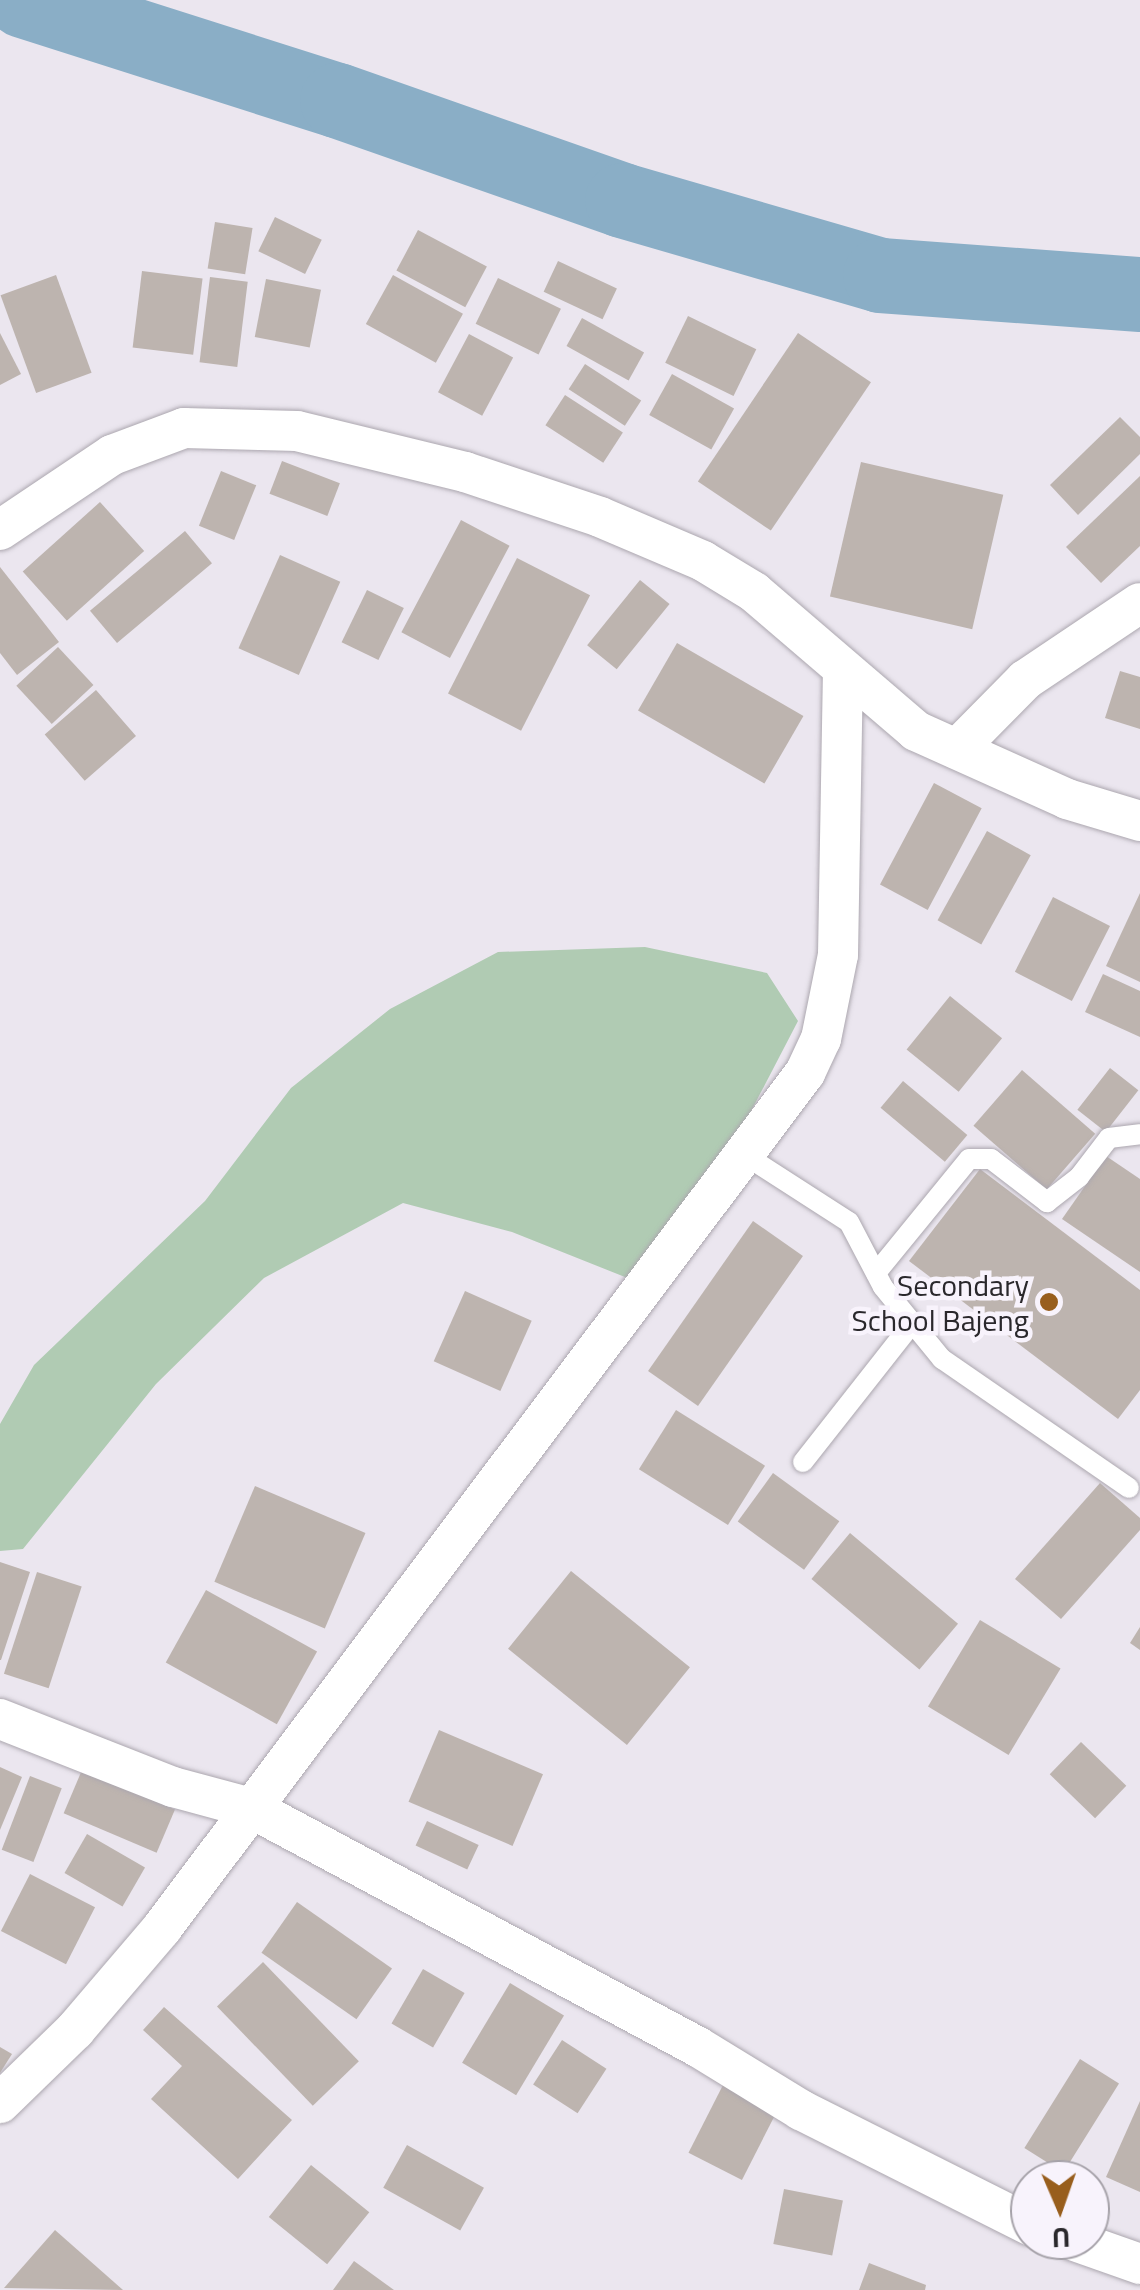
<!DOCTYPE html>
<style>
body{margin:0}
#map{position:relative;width:1140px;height:2290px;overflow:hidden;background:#ebe6ef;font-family:"Titillium Web",sans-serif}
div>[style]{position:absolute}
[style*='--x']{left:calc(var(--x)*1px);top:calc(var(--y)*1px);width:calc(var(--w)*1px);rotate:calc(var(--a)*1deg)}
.green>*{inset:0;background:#b0cbb3}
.river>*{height:75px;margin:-37.5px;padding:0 37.5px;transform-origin:37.5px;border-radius:37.5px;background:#8aaec6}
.building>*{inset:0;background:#bdb4af;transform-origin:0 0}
.roads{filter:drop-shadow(0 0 2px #aca7af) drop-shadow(0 0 2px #aca7af)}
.service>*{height:20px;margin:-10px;padding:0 10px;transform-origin:10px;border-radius:10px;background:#fff}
.minor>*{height:40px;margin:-20px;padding:0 20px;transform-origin:20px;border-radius:20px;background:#fff}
.dots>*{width:28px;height:28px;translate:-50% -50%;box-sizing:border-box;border:5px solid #f8f3fc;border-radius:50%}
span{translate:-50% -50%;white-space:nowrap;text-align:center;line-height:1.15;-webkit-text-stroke:9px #f8f3fc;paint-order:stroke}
.poi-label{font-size:30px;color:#2a282c}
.right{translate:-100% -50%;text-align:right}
.north{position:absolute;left:1010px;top:2160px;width:100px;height:100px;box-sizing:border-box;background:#f8f3fc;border:2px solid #a6a2a9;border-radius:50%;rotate:178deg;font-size:28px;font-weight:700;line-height:40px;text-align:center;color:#2a282c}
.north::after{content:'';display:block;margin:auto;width:35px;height:45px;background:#985e1d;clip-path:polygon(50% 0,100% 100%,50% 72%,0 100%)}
</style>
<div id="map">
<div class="green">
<div style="clip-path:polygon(645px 947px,767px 973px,798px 1021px,709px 1192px,640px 1283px,512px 1232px,403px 1203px,264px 1278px,156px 1384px,23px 1549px,0 1551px,0 1424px,34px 1365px,205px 1201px,291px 1088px,390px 1009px,498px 952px)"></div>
</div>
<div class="river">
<div style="--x:23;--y:0;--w:330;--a:17.7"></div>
<div style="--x:337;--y:100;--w:302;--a:19.3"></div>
<div style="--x:622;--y:200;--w:269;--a:16.2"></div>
<div style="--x:880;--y:275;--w:261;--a:4.2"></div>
</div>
<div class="building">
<div style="left:275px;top:217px;width:52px;height:38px;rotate:26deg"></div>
<div style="left:215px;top:222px;width:38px;height:47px;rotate:9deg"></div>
<div style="left:418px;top:230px;width:78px;height:46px;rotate:28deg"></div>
<div style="left:558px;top:261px;width:65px;height:34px;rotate:25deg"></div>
<div style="left:142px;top:271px;width:61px;height:77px;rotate:7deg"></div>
<div style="left:56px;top:275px;width:104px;height:59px;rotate:70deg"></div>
<div style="left:393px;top:275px;width:80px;height:56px;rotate:29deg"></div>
<div style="left:210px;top:277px;width:38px;height:86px;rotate:7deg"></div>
<div style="left:498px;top:278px;width:70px;height:51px;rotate:26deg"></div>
<div style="left:266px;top:279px;width:56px;height:59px;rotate:11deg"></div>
<div style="left:688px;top:316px;width:76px;height:52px;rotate:26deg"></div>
<div style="left:582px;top:318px;width:71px;height:32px;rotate:29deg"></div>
<div style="clip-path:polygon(0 333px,21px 374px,0 385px)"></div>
<div style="left:798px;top:333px;width:88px;height:179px;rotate:34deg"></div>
<div style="left:469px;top:334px;width:50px;height:66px;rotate:28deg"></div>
<div style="left:585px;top:364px;width:67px;height:30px;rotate:33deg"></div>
<div style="left:672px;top:374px;width:71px;height:47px;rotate:29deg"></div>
<div style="left:565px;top:395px;width:69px;height:36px;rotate:33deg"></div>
<div style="clip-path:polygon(1120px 417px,1140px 437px,1140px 454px,1078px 515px,1050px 485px)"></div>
<div style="left:282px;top:461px;width:62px;height:35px;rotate:21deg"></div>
<div style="left:861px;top:462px;width:146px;height:138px;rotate:13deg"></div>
<div style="left:221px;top:471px;width:38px;height:59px;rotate:22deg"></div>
<div style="clip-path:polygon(1140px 476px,1140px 546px,1101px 583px,1066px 547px)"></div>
<div style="left:100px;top:502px;width:66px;height:104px;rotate:48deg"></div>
<div style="left:461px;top:520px;width:55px;height:127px;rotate:28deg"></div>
<div style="left:185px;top:531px;width:42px;height:124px;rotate:50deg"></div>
<div style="left:280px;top:555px;width:66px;height:102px;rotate:24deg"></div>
<div style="left:517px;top:558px;width:82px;height:152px;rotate:27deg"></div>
<div style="clip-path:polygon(0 567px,59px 642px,17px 675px,0 653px)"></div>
<div style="left:640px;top:580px;width:38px;height:84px;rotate:39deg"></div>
<div style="left:367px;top:590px;width:41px;height:58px;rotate:26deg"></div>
<div style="left:677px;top:643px;width:146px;height:78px;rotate:30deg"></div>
<div style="left:58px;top:647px;width:52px;height:57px;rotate:47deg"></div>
<div style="clip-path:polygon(1120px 671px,1140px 677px,1140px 729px,1105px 718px)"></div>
<div style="left:96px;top:690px;width:61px;height:68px;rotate:49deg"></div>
<div style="left:934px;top:783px;width:54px;height:115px;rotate:28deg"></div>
<div style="left:987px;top:831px;width:50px;height:102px;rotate:29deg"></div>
<div style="clip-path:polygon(1140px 893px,1140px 982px,1106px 966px)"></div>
<div style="left:1053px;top:897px;width:64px;height:84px;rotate:27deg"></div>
<div style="clip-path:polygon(1103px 974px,1140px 991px,1140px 1037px,1085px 1012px)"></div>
<div style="left:950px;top:996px;width:67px;height:69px;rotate:39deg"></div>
<div style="left:1110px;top:1068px;width:36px;height:53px;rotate:38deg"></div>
<div style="left:1022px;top:1070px;width:97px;height:74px;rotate:41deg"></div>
<div style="left:903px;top:1081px;width:84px;height:35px;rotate:40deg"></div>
<div style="clip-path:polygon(1106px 1156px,1140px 1179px,1140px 1272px,1062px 1219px)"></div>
<div style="clip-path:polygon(980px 1169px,1140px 1290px,1140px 1390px,1118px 1419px,909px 1261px)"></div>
<div style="left:753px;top:1221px;width:61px;height:183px;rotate:35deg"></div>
<div style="left:465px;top:1291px;width:73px;height:77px;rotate:24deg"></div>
<div style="left:676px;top:1410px;width:105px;height:70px;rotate:32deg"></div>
<div style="left:773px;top:1473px;width:82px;height:60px;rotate:36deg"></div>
<div style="clip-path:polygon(1100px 1483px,1140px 1518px,1140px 1530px,1061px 1619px,1015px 1579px)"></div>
<div style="left:255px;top:1486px;width:120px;height:104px;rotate:23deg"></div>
<div style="left:850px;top:1533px;width:141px;height:60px;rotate:40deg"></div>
<div style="clip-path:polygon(0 1562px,30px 1572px,1px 1660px,0 1660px)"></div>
<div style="left:571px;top:1571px;width:153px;height:100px;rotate:39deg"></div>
<div style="left:37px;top:1572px;width:47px;height:107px;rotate:18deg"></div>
<div style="left:206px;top:1590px;width:127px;height:83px;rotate:29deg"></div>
<div style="left:980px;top:1620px;width:94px;height:101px;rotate:31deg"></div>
<div style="clip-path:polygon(1140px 1627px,1140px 1650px,1130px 1643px)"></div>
<div style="left:439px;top:1730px;width:113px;height:78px;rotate:23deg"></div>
<div style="left:1081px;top:1742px;width:63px;height:45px;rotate:44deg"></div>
<div style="clip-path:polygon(0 1767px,22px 1777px,0 1830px)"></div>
<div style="left:82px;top:1770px;width:101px;height:47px;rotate:23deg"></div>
<div style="left:30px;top:1776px;width:34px;height:79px;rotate:21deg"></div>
<div style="left:427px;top:1821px;width:57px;height:27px;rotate:25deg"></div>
<div style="left:87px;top:1834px;width:67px;height:45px;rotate:30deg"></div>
<div style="left:30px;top:1874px;width:73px;height:64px;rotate:27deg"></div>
<div style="left:297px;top:1902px;width:116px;height:62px;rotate:35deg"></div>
<div style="left:263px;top:1962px;width:138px;height:64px;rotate:46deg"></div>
<div style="left:423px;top:1969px;width:48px;height:63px;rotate:30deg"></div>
<div style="left:510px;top:1983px;width:63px;height:93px;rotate:31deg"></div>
<div style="clip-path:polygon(164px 2007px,292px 2120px,238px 2179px,151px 2099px,182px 2066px,143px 2030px)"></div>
<div style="left:562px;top:2040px;width:53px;height:53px;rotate:33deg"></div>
<div style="clip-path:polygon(0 2047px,12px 2054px,0 2073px)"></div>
<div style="left:1080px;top:2059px;width:46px;height:105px;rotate:32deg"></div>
<div style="left:723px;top:2085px;width:60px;height:76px;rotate:27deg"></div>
<div style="clip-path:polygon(1140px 2101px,1140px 2192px,1106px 2177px)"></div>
<div style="left:407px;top:2145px;width:88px;height:49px;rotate:29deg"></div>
<div style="left:311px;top:2165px;width:75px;height:67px;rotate:39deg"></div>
<div style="left:784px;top:2189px;width:60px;height:56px;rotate:11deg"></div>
<div style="clip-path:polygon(55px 2230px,123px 2290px,4px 2288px)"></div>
<div style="clip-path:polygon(354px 2261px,394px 2290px,333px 2290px)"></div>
<div style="clip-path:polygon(869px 2263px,926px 2285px,925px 2290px,859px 2290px)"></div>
</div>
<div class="roads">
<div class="service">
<div style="--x:748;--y:1157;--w:120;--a:32.8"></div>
<div style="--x:849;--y:1222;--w:73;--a:62.4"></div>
<div style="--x:883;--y:1287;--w:93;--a:50.7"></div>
<div style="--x:942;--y:1359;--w:227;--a:34.6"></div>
<div style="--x:876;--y:1273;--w:147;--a:-50.8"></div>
<div style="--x:969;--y:1159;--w:22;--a:0"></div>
<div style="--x:991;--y:1159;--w:71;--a:37.5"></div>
<div style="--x:1047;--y:1202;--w:41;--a:-38"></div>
<div style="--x:1079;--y:1177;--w:49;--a:-52.4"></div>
<div style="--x:1109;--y:1138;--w:31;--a:-7"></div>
<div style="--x:803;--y:1462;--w:178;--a:-51.8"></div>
</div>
<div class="minor">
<div style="--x:0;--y:530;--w:135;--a:-33.8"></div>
<div style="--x:112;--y:455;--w:77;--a:-20.6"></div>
<div style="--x:184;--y:428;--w:113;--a:1.5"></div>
<div style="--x:297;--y:431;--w:173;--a:13.7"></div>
<div style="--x:465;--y:472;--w:142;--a:18.4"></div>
<div style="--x:600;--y:517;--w:112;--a:23.1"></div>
<div style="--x:703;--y:561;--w:60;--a:31.3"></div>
<div style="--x:754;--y:592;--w:213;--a:40.6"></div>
<div style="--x:916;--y:731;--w:166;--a:24.2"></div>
<div style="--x:1067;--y:799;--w:76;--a:16.8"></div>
<div style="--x:957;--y:749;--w:97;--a:-45.4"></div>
<div style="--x:1025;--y:680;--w:138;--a:-33.8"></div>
<div style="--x:0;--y:1719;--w:186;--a:21.5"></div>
<div style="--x:173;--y:1787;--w:81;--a:15.1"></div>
<div style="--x:251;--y:1808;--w:507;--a:28.13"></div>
<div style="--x:698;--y:2047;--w:121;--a:31.5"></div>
<div style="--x:801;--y:2110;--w:256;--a:26.7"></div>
<div style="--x:0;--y:2103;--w:105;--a:-44.2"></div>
<div style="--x:75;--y:2030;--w:134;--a:-49.5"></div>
<div style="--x:162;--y:1928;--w:1070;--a:-53.06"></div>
<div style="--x:805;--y:1073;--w:38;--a:-65"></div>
<div style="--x:821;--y:1039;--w:86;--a:-78.6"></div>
<div style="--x:838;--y:955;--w:283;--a:-89"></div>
<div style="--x:1072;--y:2240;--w:72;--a:19.4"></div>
</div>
</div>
<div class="dots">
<div style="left:1049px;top:1302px;background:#985e1d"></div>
</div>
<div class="poi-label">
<span class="right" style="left:1029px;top:1302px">Secondary<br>School Bajeng</span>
</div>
<div class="north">U</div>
</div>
